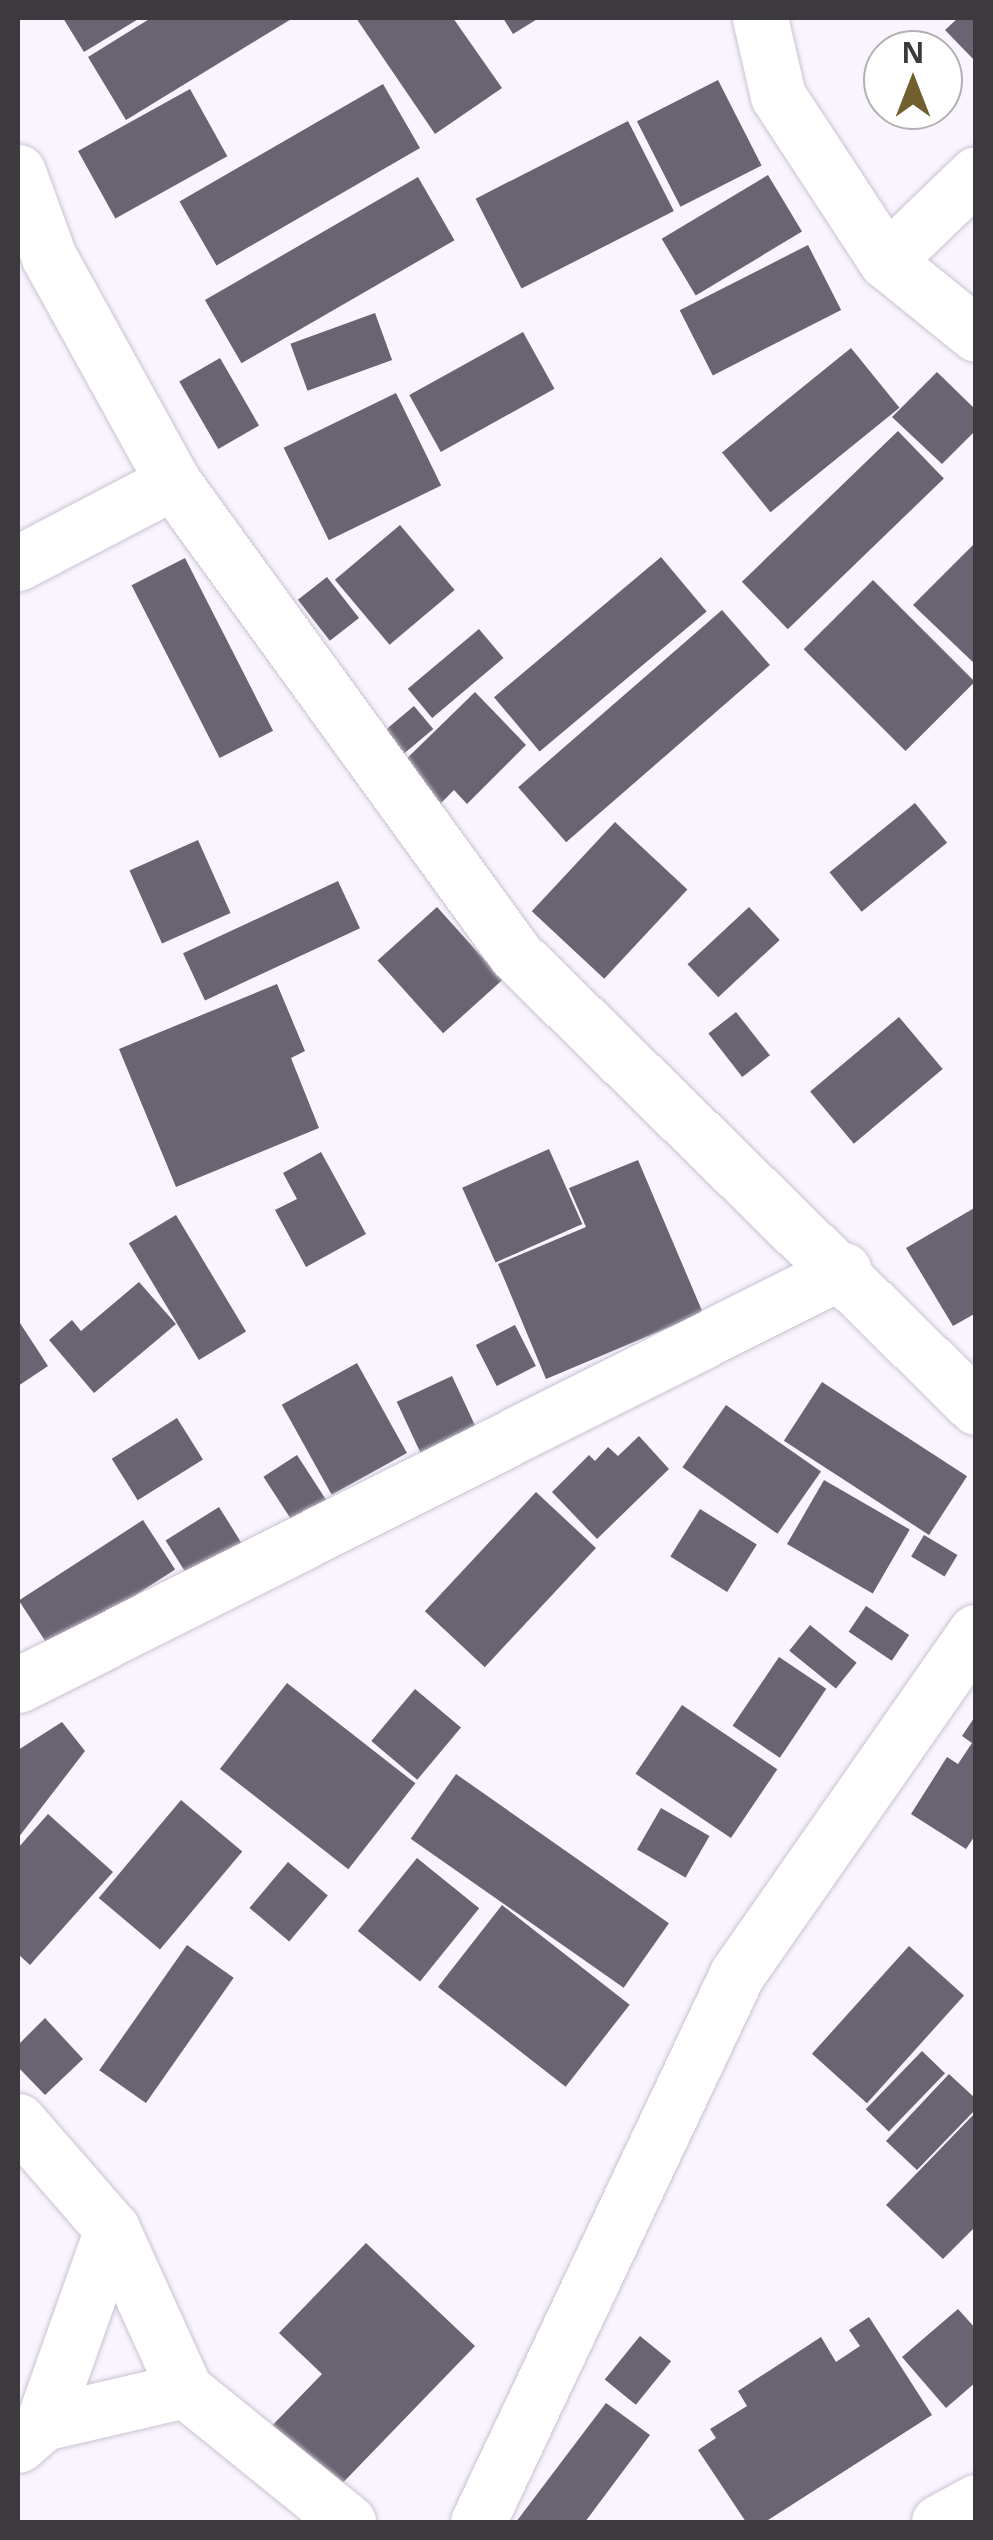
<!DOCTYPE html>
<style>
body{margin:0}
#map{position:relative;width:993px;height:2540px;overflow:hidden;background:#f9f4fe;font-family:"Open Sans",sans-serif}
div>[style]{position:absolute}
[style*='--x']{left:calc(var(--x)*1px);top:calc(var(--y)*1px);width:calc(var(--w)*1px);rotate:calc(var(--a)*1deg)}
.building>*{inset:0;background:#6a6371;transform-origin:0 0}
.roads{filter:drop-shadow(0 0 2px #cac2d2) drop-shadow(0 0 2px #cac2d2)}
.minor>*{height:55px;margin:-27.5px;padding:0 27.5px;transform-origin:27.5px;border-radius:27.5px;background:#fff}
span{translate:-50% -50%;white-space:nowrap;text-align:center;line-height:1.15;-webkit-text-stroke:10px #fff;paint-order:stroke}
.frame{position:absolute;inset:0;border:20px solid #3c393f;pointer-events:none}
.north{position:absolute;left:863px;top:30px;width:100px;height:100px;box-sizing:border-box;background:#fff;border:2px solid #b1b0b2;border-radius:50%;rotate:0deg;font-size:28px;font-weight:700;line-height:40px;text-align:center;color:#3c393f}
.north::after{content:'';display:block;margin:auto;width:35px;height:45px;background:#71602e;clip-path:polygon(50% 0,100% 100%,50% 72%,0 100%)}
</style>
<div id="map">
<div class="building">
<div style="clip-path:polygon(63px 18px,140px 18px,84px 52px)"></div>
<div style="clip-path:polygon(151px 18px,293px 18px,126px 120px,88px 57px)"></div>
<div style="clip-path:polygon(356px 18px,453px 18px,502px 88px,435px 134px)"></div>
<div style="clip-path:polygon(503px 18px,539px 18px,513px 34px)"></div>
<div style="clip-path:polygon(958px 18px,976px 18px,976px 62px,945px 30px)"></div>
<div style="left:718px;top:80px;width:96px;height:91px;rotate:63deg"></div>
<div style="left:383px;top:84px;width:74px;height:235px;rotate:60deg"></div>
<div style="left:190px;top:89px;width:77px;height:128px;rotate:61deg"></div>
<div style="left:628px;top:121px;width:101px;height:171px;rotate:63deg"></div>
<div style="left:768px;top:175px;width:66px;height:124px;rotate:59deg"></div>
<div style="left:418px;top:177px;width:73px;height:246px;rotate:60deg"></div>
<div style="left:808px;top:245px;width:73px;height:144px;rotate:63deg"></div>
<div style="left:375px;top:313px;width:50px;height:90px;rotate:70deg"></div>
<div style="left:523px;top:332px;width:65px;height:130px;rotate:61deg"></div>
<div style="left:851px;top:348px;width:77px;height:166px;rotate:51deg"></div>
<div style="left:220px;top:358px;width:78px;height:47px;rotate:60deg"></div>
<div style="clip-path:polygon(937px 372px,976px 410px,976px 430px,942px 464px,892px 417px)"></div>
<div style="left:396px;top:393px;width:103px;height:125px;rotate:64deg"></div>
<div style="left:898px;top:431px;width:66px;height:217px;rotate:46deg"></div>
<div style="left:400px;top:525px;width:85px;height:85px;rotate:50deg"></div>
<div style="clip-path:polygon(976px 542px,976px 665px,913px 605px)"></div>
<div style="left:661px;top:557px;width:71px;height:218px;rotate:50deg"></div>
<div style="left:185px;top:558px;width:194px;height:60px;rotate:63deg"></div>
<div style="left:327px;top:577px;width:52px;height:37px;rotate:52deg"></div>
<div style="left:873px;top:580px;width:144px;height:98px;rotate:45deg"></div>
<div style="left:722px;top:610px;width:73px;height:270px;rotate:49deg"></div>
<div style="left:479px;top:629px;width:38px;height:93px;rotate:50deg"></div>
<div style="clip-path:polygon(475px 692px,526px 745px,467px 804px,454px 790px,435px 809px,395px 770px)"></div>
<div style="left:414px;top:706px;width:30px;height:47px;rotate:50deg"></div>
<div style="left:915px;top:803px;width:51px;height:110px;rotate:51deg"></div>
<div style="left:615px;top:822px;width:99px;height:122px;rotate:43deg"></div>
<div style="left:198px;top:840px;width:80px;height:75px;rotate:66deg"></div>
<div style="left:338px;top:881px;width:52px;height:171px;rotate:65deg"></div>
<div style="left:437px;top:907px;width:98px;height:80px;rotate:48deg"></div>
<div style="left:749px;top:907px;width:45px;height:84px;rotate:47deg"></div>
<div style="clip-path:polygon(277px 984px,305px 1051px,291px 1058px,319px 1128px,176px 1187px,119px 1049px)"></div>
<div style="left:736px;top:1012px;width:55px;height:35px;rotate:52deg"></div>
<div style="left:899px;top:1017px;width:68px;height:116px;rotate:50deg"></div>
<div style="left:549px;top:1149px;width:82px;height:95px;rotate:66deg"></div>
<div style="clip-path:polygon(321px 1152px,366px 1234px,306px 1267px,275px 1210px,297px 1199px,283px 1173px)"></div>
<div style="clip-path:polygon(638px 1160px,703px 1313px,546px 1379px,498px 1264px,586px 1227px,569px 1188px)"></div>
<div style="clip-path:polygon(976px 1207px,976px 1313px,953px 1326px,906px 1248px)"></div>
<div style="left:176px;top:1215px;width:136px;height:55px;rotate:59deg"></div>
<div style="clip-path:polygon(139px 1282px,176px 1324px,94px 1393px,49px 1340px,72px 1320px,81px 1331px)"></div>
<div style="clip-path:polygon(18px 1320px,48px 1366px,18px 1386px)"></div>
<div style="left:515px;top:1325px;width:46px;height:44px;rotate:63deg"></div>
<div style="left:357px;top:1363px;width:103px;height:86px;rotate:61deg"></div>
<div style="left:452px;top:1376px;width:59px;height:61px;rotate:65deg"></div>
<div style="left:822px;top:1382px;width:173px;height:70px;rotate:33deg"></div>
<div style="left:726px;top:1405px;width:116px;height:76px;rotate:35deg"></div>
<div style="left:177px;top:1418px;width:49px;height:77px;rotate:58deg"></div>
<div style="clip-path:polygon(639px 1436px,669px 1469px,597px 1539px,552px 1492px,589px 1455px,595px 1461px,608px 1447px,618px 1456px)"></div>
<div style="left:297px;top:1455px;width:61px;height:40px;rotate:57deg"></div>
<div style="left:824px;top:1480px;width:99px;height:74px;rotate:30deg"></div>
<div style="left:536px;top:1492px;width:82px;height:163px;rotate:43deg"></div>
<div style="left:219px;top:1507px;width:47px;height:63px;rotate:58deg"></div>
<div style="left:700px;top:1509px;width:67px;height:56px;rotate:32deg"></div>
<div style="left:143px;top:1520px;width:59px;height:148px;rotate:57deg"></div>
<div style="left:924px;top:1535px;width:39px;height:25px;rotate:31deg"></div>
<div style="left:866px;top:1606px;width:52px;height:31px;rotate:34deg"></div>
<div style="left:810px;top:1625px;width:60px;height:33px;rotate:39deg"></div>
<div style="left:779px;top:1657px;width:57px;height:83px;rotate:34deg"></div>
<div style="left:287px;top:1683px;width:163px;height:109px;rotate:38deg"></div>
<div style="left:415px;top:1689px;width:60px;height:68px;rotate:40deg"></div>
<div style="left:682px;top:1705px;width:115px;height:83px;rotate:34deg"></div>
<div style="clip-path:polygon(976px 1715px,976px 1834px,966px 1849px,911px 1814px,947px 1757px,958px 1764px,972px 1743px,962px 1736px)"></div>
<div style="clip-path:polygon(62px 1722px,85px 1751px,18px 1838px,18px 1750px)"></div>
<div style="left:456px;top:1774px;width:260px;height:79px;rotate:35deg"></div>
<div style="left:181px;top:1800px;width:80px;height:128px;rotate:40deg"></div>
<div style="left:661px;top:1808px;width:56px;height:48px;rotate:30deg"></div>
<div style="clip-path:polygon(48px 1814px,113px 1872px,30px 1965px,18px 1954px,18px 1848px)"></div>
<div style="left:417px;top:1858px;width:80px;height:94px;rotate:39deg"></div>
<div style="left:288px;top:1862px;width:52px;height:60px;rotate:40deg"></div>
<div style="left:502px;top:1905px;width:162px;height:104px;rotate:38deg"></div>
<div style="left:187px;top:1945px;width:57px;height:153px;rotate:35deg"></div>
<div style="left:909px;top:1946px;width:74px;height:145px;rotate:42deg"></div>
<div style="clip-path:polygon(45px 2018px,83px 2059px,45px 2095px,18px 2067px,18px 2045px)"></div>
<div style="left:922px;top:2051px;width:32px;height:81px;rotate:44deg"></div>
<div style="clip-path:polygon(949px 2074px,976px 2099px,976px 2109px,917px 2170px,886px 2141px)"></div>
<div style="clip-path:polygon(976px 2112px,976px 2226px,943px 2259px,886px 2205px)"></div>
<div style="clip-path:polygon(366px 2243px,475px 2346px,331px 2495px,265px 2433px,322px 2374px,279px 2333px)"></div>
<div style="clip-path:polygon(958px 2309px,976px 2329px,976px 2382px,946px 2408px,902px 2357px)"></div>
<div style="clip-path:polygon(869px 2317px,932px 2415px,765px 2522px,746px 2522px,698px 2450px,716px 2438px,710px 2429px,747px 2406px,738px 2391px,821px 2337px,836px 2362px,860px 2346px,849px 2330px)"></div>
<div style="left:640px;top:2336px;width:40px;height:56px;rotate:39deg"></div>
<div style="clip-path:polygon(606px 2403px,650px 2435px,585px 2522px,516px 2522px)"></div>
</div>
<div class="roads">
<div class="minor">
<div style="--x:760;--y:18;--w:80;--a:77"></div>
<div style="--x:778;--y:96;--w:197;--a:56.8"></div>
<div style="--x:886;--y:261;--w:116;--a:39"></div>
<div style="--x:18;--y:172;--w:90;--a:70"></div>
<div style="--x:49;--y:257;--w:257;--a:61.1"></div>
<div style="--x:173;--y:482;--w:584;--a:54.05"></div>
<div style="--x:516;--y:955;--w:645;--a:44.5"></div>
<div style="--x:886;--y:261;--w:125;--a:-44"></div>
<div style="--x:18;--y:563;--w:175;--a:-27.6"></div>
<div style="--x:18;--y:1685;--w:924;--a:-26.68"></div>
<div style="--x:18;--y:2121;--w:143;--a:49"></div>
<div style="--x:112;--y:2229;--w:177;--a:65.6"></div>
<div style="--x:43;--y:2423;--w:206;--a:-70.4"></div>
<div style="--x:18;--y:2445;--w:33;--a:-41"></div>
<div style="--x:43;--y:2423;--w:146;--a:-13.1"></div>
<div style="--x:185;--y:2390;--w:210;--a:39"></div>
<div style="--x:478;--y:2522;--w:606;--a:-64.7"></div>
<div style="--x:737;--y:1974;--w:417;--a:-55.1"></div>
<div style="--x:939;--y:2522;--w:42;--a:-28.4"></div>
</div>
</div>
<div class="frame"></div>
<div class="north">N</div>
</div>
